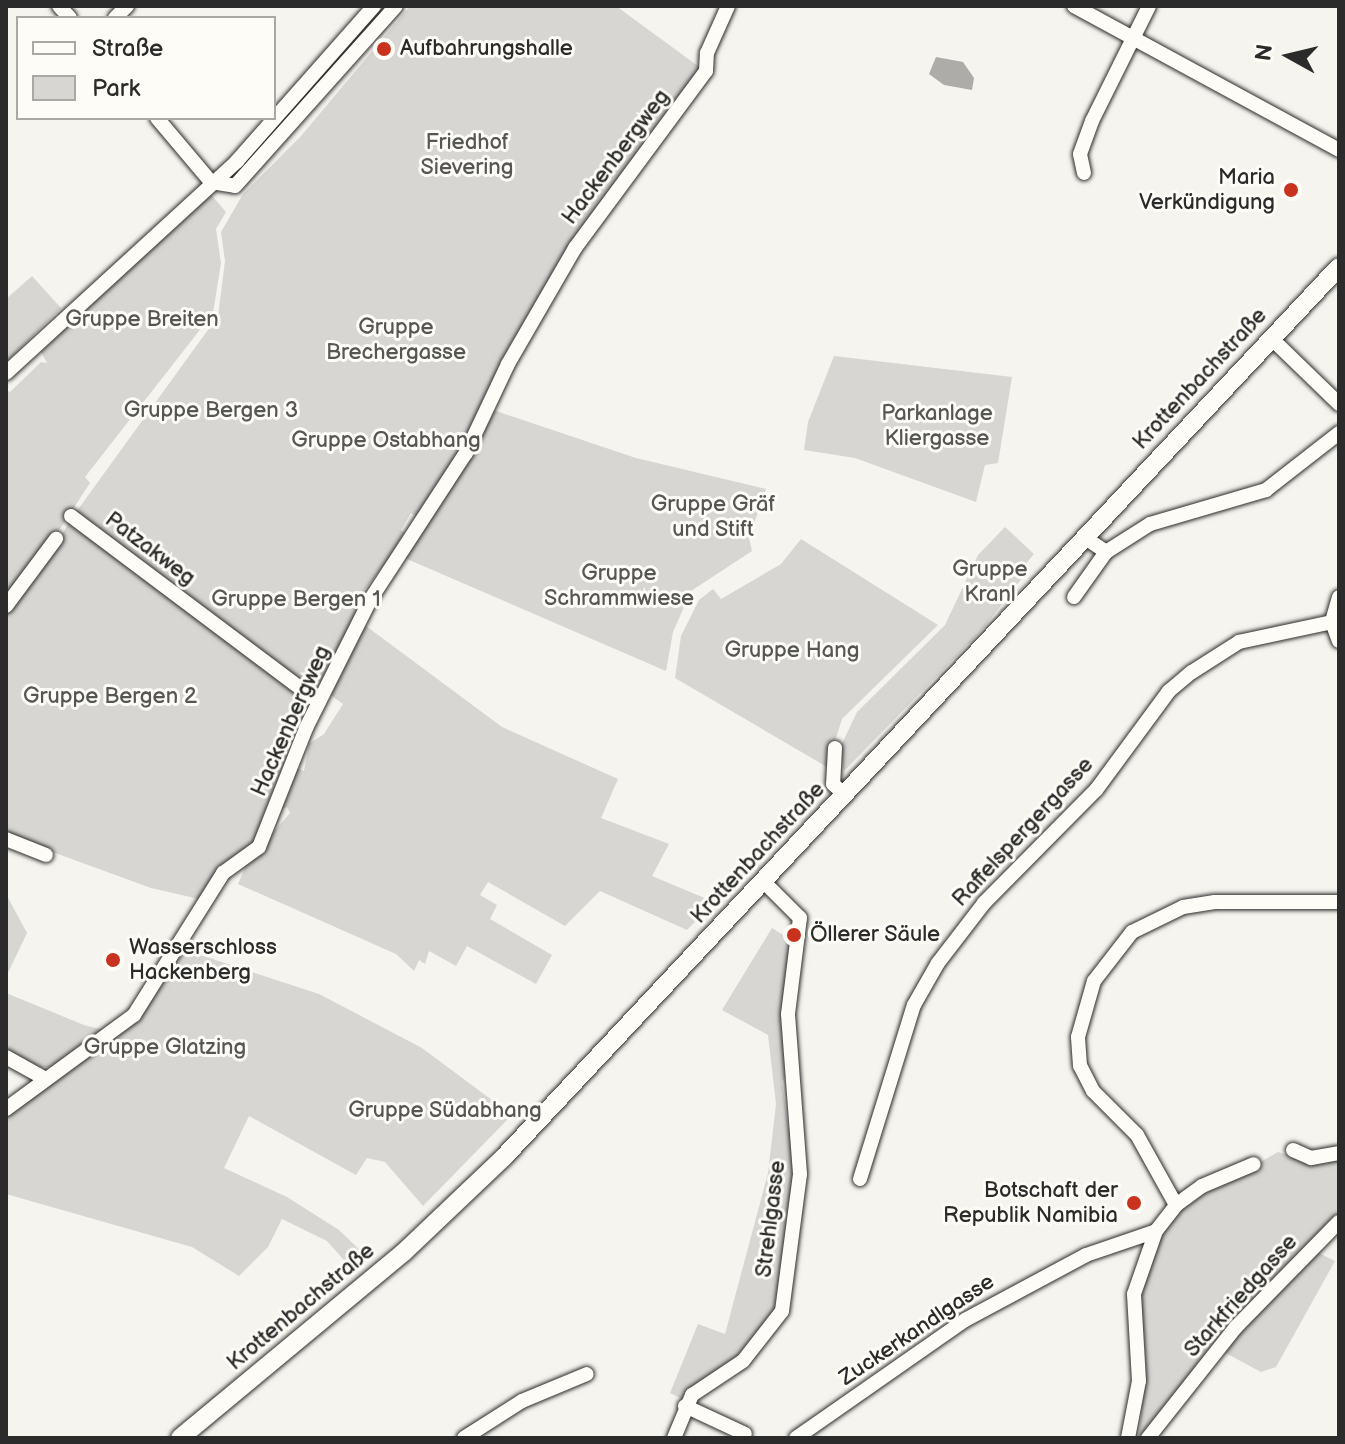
<!DOCTYPE html>
<meta charset="utf-8">
<style>
body{margin:0}
#map{position:relative;width:1345px;height:1444px;overflow:hidden;background:#f5f4ef;font-family:"Balsamiq Sans",sans-serif}
div>[style]{position:absolute}
[style*='--x']{left:calc(var(--x)*1px);top:calc(var(--y)*1px);width:calc(var(--w)*1px);rotate:calc(var(--a)*1deg)}
.green>*{inset:0;background:#d7d6d2}
.water>*{inset:0;background:#adaca9}
.roads{filter:drop-shadow(0 0 2px #2b2b2b) drop-shadow(0 0 2px #2b2b2b)}
.minor>*{height:14px;margin:-7px;padding:0 7px;transform-origin:7px;border-radius:7px;background:#fdfcf7}
.major>*{height:18px;margin:-9px;padding:0 9px;transform-origin:9px;border-radius:9px;background:#fdfcf7}
.dots>*{width:22px;height:22px;translate:-50% -50%;box-sizing:border-box;border:4px solid #fdfcf7;border-radius:50%}
span{translate:-50% -50%;white-space:nowrap;text-align:center;line-height:1.15;-webkit-text-stroke:6px #fdfcf7;paint-order:stroke}
.poi-label{font-size:22px;color:#2b2b2b}
.left{translate:0 -50%;text-align:left}
.right{translate:-100% -50%;text-align:right}
.park-label{font-size:22px;color:#565655}
.street-label{font-size:22px;color:#2b2b2b}
.frame{position:absolute;inset:0;border:8px solid #2b2b2b;pointer-events:none}
.legend{position:absolute;left:16px;top:16px;width:260px;height:104px;box-sizing:border-box;background:#fdfcf7;border:2px solid #a9a8a5;margin:0;padding:10px 14px;list-style:none;font-size:24px;color:#2b2b2b}
.legend li{display:flex;align-items:center;gap:16px;height:40px}
.legend b{width:40px;border:2px solid #a9a8a5}
.north{position:absolute;left:1249px;top:16px;width:80px;height:80px;-webkit-text-stroke:6px #fdfcf7;paint-order:stroke;rotate:278deg;font-size:22px;font-weight:700;line-height:32px;text-align:center;color:#2b2b2b}
.north::after{content:'';display:block;margin:auto;width:28px;height:36px;background:#2b2b2b;clip-path:polygon(50% 0,100% 100%,50% 72%,0 100%)}
</style>
<div id="map">
<div class="green">
<div style="clip-path:polygon(410px 6px,616px 6px,702px 69px,607px 199px,465px 448px,419px 518px,411px 513px,401px 530px,408px 535px,361px 594px,366px 598px,362px 623px,502px 727px,618px 779px,601px 818px,669px 844px,652px 876px,714px 902px,687px 930px,600px 891px,565px 926px,488px 882px,480px 895px,497px 905px,490px 919px,552px 955px,536px 984px,467px 946px,456px 966px,429px 951px,425px 964px,419px 960px,414px 971px,396px 954px,238px 884px,247px 863px,290px 813px,287px 807px,279px 810px,294px 767px,304px 771px,309px 744px,324px 734px,343px 704px,328px 693px,257px 842px,199px 899px,151px 888px,6px 835px,6px 613px,39px 575px,71px 519px,218px 316px,225px 261px,221px 232px,243px 194px,301px 136px)"></div>
<div style="clip-path:polygon(208px 191px,226px 212px,216px 229px,221px 263px,213px 313px,85px 477px,90px 483px,39px 561px,6px 601px,6px 390px,10px 392px,41px 362px,47px 363px,41px 352px)"></div>
<div style="clip-path:polygon(32px 276px,61px 308px,6px 362px,6px 299px)"></div>
<div style="clip-path:polygon(834px 356px,1012px 377px,998px 463px,985px 465px,976px 502px,855px 458px,804px 450px,808px 422px)"></div>
<div style="clip-path:polygon(490px 409px,636px 458px,766px 489px,749px 538px,752px 551px,691px 591px,673px 632px,666px 671px,400px 556px)"></div>
<div style="clip-path:polygon(1005px 527px,1034px 554px,1023px 567px,1023px 577px,982px 630px,844px 771px,840px 748px,857px 712px,945px 625px,978px 555px)"></div>
<div style="clip-path:polygon(801px 539px,938px 625px,842px 719px,827px 767px,675px 678px,681px 636px,699px 600px,713px 589px,721px 599px,781px 564px)"></div>
<div style="clip-path:polygon(6px 894px,27px 933px,6px 977px)"></div>
<div style="clip-path:polygon(772px 928px,788px 938px,793px 948px,788px 1076px,782px 1081px,788px 1127px,796px 1127px,799px 1159px,780px 1309px,750px 1352px,684px 1400px,670px 1393px,698px 1324px,725px 1334px,768px 1173px,776px 1104px,768px 1035px,722px 1010px)"></div>
<div style="clip-path:polygon(185px 950px,319px 994px,422px 1048px,512px 1115px,423px 1206px,385px 1162px,367px 1158px,356px 1175px,249px 1116px,224px 1168px,287px 1197px,339px 1230px,365px 1255px,351px 1268px,327px 1241px,282px 1219px,268px 1247px,239px 1276px,192px 1247px,6px 1194px,6px 1115px,82px 1054px,137px 1022px)"></div>
<div style="clip-path:polygon(6px 993px,84px 1025px,108px 1031px,52px 1067px,37px 1067px,6px 1051px)"></div>
<div style="clip-path:polygon(1278px 1152px,1319px 1165px,1339px 1159px,1339px 1216px,1168px 1411px,1139px 1436px,1146px 1363px,1140px 1292px,1161px 1231px,1177px 1210px)"></div>
<div style="clip-path:polygon(1317px 1252px,1335px 1261px,1276px 1367px,1261px 1372px,1220px 1350px)"></div>
</div>
<div class="water">
<div style="clip-path:polygon(936px 57px,963px 62px,974px 78px,972px 90px,944px 85px,929px 74px)"></div>
</div>
<div class="roads">
<div class="minor">
<div style="--x:59;--y:6;--w:16;--a:47"></div>
<div style="--x:1074;--y:6;--w:302;--a:28.5"></div>
<div style="--x:115;--y:18;--w:17;--a:-45"></div>
<div style="--x:157;--y:118;--w:84;--a:49.8"></div>
<div style="--x:1084;--y:173;--w:19;--a:-102"></div>
<div style="--x:1080;--y:154;--w:35;--a:-70"></div>
<div style="--x:1092;--y:121;--w:128;--a:-63.6"></div>
<div style="--x:211;--y:182;--w:24;--a:9"></div>
<div style="--x:235;--y:186;--w:241;--a:-48.2"></div>
<div style="--x:1271;--y:338;--w:95;--a:44.1"></div>
<div style="--x:6;--y:373;--w:314;--a:-42.5"></div>
<div style="--x:237;--y:161;--w:207;--a:-48.5"></div>
<div style="--x:71;--y:516;--w:310;--a:36.9"></div>
<div style="--x:1084;--y:537;--w:27;--a:34"></div>
<div style="--x:1106;--y:552;--w:52;--a:-32.5"></div>
<div style="--x:1150;--y:524;--w:121;--a:-16.3"></div>
<div style="--x:1266;--y:490;--w:93;--a:-38"></div>
<div style="--x:1074;--y:597;--w:55;--a:-54.6"></div>
<div style="--x:1339;--y:597;--w:26;--a:106"></div>
<div style="--x:1332;--y:622;--w:20;--a:70"></div>
<div style="--x:6;--y:606;--w:84;--a:-53.3"></div>
<div style="--x:835;--y:748;--w:36;--a:93"></div>
<div style="--x:833;--y:784;--w:16;--a:43"></div>
<div style="--x:6;--y:839;--w:43;--a:21.8"></div>
<div style="--x:6;--y:1057;--w:43;--a:28.9"></div>
<div style="--x:6;--y:1109;--w:159;--a:-36.3"></div>
<div style="--x:134;--y:1015;--w:168;--a:-57.9"></div>
<div style="--x:223;--y:873;--w:44;--a:-35.8"></div>
<div style="--x:259;--y:847;--w:128;--a:-68.4"></div>
<div style="--x:306;--y:728;--w:143;--a:-63.4"></div>
<div style="--x:370;--y:600;--w:176;--a:-56.9"></div>
<div style="--x:466;--y:453;--w:98;--a:-64.7"></div>
<div style="--x:508;--y:364;--w:134;--a:-60"></div>
<div style="--x:575;--y:248;--w:220;--a:-53.5"></div>
<div style="--x:706;--y:71;--w:18;--a:-87"></div>
<div style="--x:707;--y:53;--w:51;--a:-65.9"></div>
<div style="--x:1293;--y:1150;--w:20;--a:24"></div>
<div style="--x:1311;--y:1158;--w:28;--a:-10"></div>
<div style="--x:860;--y:1179;--w:182;--a:-72.8"></div>
<div style="--x:914;--y:1005;--w:48;--a:-60.3"></div>
<div style="--x:938;--y:963;--w:76;--a:-52.5"></div>
<div style="--x:984;--y:903;--w:159;--a:-45.3"></div>
<div style="--x:1096;--y:790;--w:123;--a:-53.6"></div>
<div style="--x:1169;--y:691;--w:30;--a:-40"></div>
<div style="--x:1192;--y:672;--w:56;--a:-32.6"></div>
<div style="--x:1239;--y:642;--w:95;--a:-12.1"></div>
<div style="--x:1176;--y:1205;--w:80;--a:-119.1"></div>
<div style="--x:1137;--y:1135;--w:62;--a:-135"></div>
<div style="--x:1093;--y:1091;--w:28;--a:-117"></div>
<div style="--x:1080;--y:1066;--w:29;--a:-94"></div>
<div style="--x:1078;--y:1037;--w:58;--a:-74.1"></div>
<div style="--x:1094;--y:981;--w:62;--a:-52.2"></div>
<div style="--x:1132;--y:932;--w:57;--a:-26.1"></div>
<div style="--x:1183;--y:907;--w:32;--a:-9"></div>
<div style="--x:1215;--y:902;--w:124;--a:0"></div>
<div style="--x:685;--y:1406;--w:66;--a:25"></div>
<div style="--x:464;--y:1438;--w:69;--a:-32.5"></div>
<div style="--x:522;--y:1401;--w:70;--a:-22.6"></div>
<div style="--x:674;--y:1438;--w:47;--a:-67.3"></div>
<div style="--x:692;--y:1395;--w:61;--a:-33.7"></div>
<div style="--x:743;--y:1361;--w:63;--a:-52"></div>
<div style="--x:782;--y:1311;--w:138;--a:-82.5"></div>
<div style="--x:800;--y:1174;--w:160;--a:-94.3"></div>
<div style="--x:788;--y:1014;--w:97;--a:-82.9"></div>
<div style="--x:800;--y:918;--w:52;--a:-135"></div>
<div style="--x:796;--y:1438;--w:206;--a:-34.9"></div>
<div style="--x:965;--y:1320;--w:137;--a:-28.2"></div>
<div style="--x:1086;--y:1255;--w:74;--a:-18.9"></div>
<div style="--x:1128;--y:1438;--w:58;--a:-79.1"></div>
<div style="--x:1139;--y:1381;--w:87;--a:-93.3"></div>
<div style="--x:1134;--y:1294;--w:67;--a:-70.8"></div>
<div style="--x:1156;--y:1231;--w:33;--a:-52"></div>
<div style="--x:1176;--y:1205;--w:32;--a:-36"></div>
<div style="--x:1202;--y:1186;--w:56;--a:-22.9"></div>
<div style="--x:1148;--y:1438;--w:142;--a:-51.6"></div>
<div style="--x:1236;--y:1327;--w:147;--a:-45.6"></div>
</div>
<div class="major">
<div style="--x:180;--y:1438;--w:291;--a:-39.7"></div>
<div style="--x:404;--y:1252;--w:138;--a:-43.5"></div>
<div style="--x:504;--y:1157;--w:1220;--a:-46.83"></div>
</div>
</div>
<div class="dots">
<div style="left:384px;top:49px;background:#c8321e"></div>
<div style="left:1291px;top:190px;background:#c8321e"></div>
<div style="left:794px;top:935px;background:#c8321e"></div>
<div style="left:113px;top:960px;background:#c8321e"></div>
<div style="left:1134px;top:1203px;background:#c8321e"></div>
</div>
<div class="poi-label">
<span class="left" style="left:400px;top:49px">Aufbahrungshalle</span>
<span class="right" style="left:1275px;top:190px">Maria<br>Verkündigung</span>
<span class="left" style="left:810px;top:935px">Öllerer Säule</span>
<span class="left" style="left:129px;top:960px">Wasserschloss<br>Hackenberg</span>
<span class="right" style="left:1118px;top:1203px">Botschaft der<br>Republik Namibia</span>
</div>
<div class="park-label">
<span style="left:467px;top:155px">Friedhof<br>Sievering</span>
<span style="left:142px;top:320px">Gruppe Breiten</span>
<span style="left:396px;top:340px">Gruppe<br>Brechergasse</span>
<span style="left:211px;top:411px">Gruppe Bergen 3</span>
<span style="left:937px;top:426px">Parkanlage<br>Kliergasse</span>
<span style="left:386px;top:441px">Gruppe Ostabhang</span>
<span style="left:713px;top:517px">Gruppe Gräf<br>und Stift</span>
<span style="left:990px;top:582px">Gruppe<br>Kranl</span>
<span style="left:619px;top:586px">Gruppe<br>Schrammwiese</span>
<span style="left:296px;top:600px">Gruppe Bergen 1</span>
<span style="left:792px;top:651px">Gruppe Hang</span>
<span style="left:110px;top:697px">Gruppe Bergen 2</span>
<span style="left:165px;top:1048px">Gruppe Glatzing</span>
<span style="left:445px;top:1111px">Gruppe Südabhang</span>
</div>
<div class="street-label">
<span style="left:616px;top:157px;rotate:-53deg">Hackenbergweg</span>
<span style="left:1200px;top:379px;rotate:-47deg">Krottenbachstraße</span>
<span style="left:150px;top:549px;rotate:37deg">Patzakweg</span>
<span style="left:291px;top:721px;rotate:-66deg">Hackenbergweg</span>
<span style="left:1023px;top:832px;rotate:-47deg">Raffelspergergasse</span>
<span style="left:758px;top:853px;rotate:-47deg">Krottenbachstraße</span>
<span style="left:771px;top:1219px;rotate:-83deg">Strehlgasse</span>
<span style="left:1241px;top:1296px;rotate:-48deg">Starkfriedgasse</span>
<span style="left:301px;top:1307px;rotate:-40deg">Krottenbachstraße</span>
<span style="left:917px;top:1330px;rotate:-34deg">Zuckerkandlgasse</span>
</div>
<div class="frame"></div>
<ul class="legend">
<li><b style="height:10px;background:#fdfcf7"></b>Straße</li>
<li><b style="height:22px;background:#d7d6d2"></b>Park</li>
</ul>
<div class="north">N</div>
</div>
